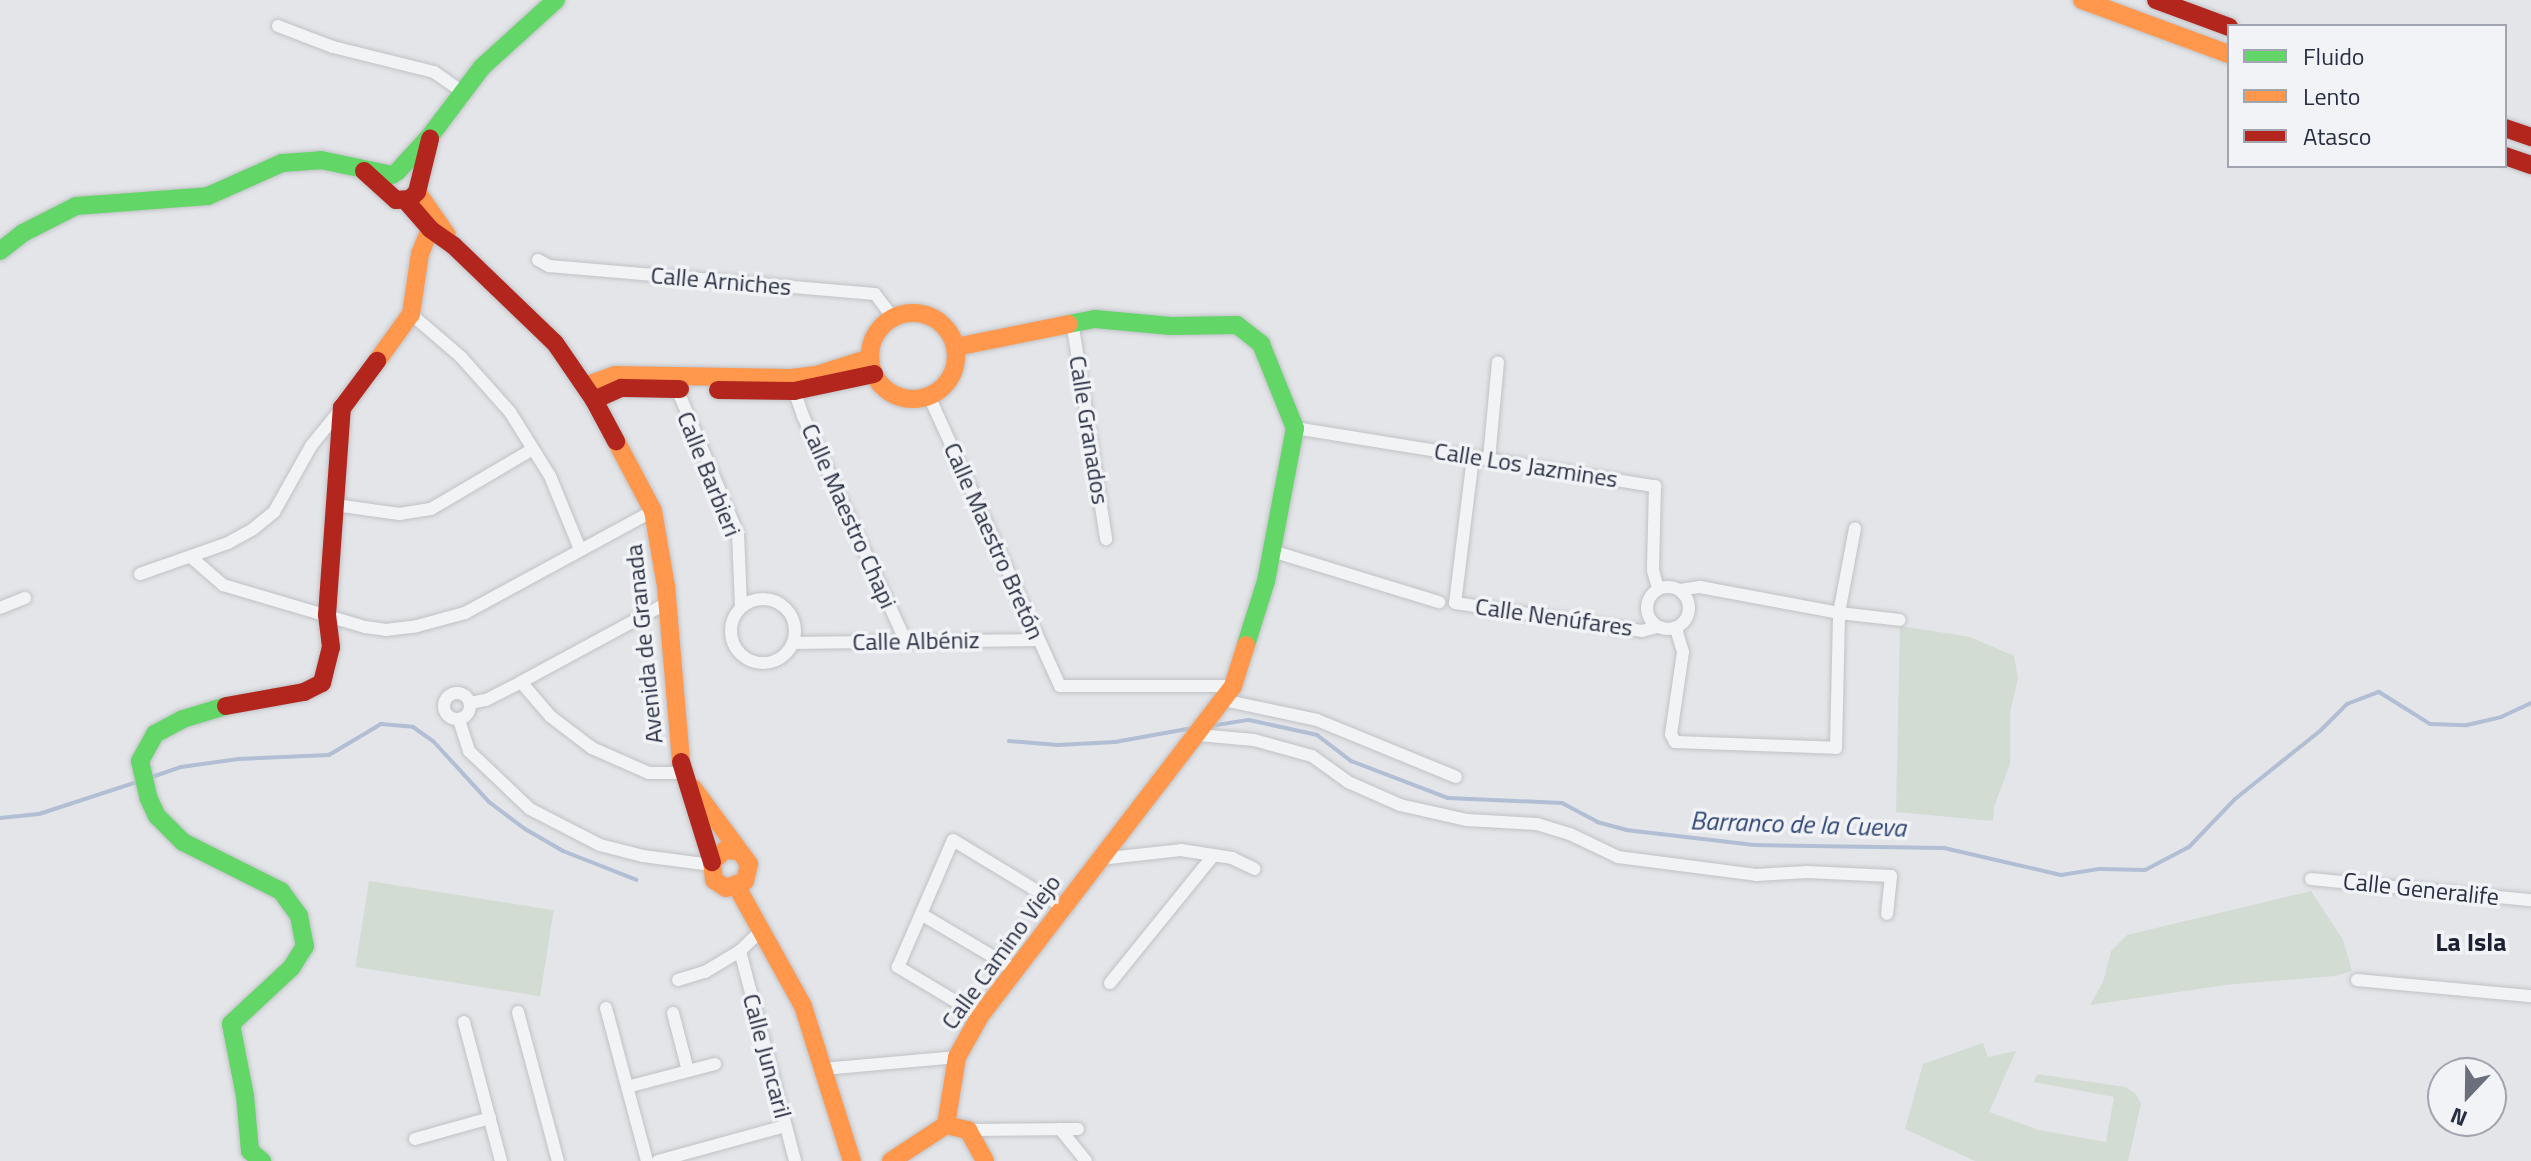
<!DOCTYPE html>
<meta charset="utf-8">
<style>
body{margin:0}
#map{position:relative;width:2531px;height:1161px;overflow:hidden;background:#e3e5e8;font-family:"Titillium Web",sans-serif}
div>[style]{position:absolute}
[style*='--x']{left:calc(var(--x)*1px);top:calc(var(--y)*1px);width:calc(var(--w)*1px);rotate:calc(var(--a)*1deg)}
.green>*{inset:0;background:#d2dcd3;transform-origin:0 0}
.stream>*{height:4px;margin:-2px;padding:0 2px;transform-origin:2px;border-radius:2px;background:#b1bed4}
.roads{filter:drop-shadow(0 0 2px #c0c2c6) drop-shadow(0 0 2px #c0c2c6)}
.street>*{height:12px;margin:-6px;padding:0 6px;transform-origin:6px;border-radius:6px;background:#f2f3f5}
.street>.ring{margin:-6px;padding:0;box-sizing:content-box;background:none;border:12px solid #f2f3f5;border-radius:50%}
.fast>*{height:18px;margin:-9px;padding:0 9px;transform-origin:9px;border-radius:9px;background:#63d668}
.slow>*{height:18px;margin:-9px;padding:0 9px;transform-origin:9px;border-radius:9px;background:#ff974d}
.slow>.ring{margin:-9px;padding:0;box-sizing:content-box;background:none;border:18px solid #ff974d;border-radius:50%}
.jam>*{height:18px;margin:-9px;padding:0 9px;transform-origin:9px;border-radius:9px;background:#b3261e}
span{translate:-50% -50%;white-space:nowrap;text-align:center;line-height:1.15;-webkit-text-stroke:7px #f1f3f7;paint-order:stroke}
.street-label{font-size:24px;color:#292f42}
.water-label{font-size:26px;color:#324977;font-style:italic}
.neighbourhood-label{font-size:26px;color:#1b2133;font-weight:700}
.legend{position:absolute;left:2227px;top:24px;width:280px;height:144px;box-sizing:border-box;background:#f1f3f7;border:2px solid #a1a5af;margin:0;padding:10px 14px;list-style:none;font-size:24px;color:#292f42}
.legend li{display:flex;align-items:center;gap:16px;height:40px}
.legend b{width:40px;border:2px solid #a1a5af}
.north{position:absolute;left:2427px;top:1057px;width:80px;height:80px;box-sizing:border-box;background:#f1f3f7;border:2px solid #a1a5af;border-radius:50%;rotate:202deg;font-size:22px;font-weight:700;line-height:32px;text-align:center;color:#292f42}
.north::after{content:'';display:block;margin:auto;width:28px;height:36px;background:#6a6f7c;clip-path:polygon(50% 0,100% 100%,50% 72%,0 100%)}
</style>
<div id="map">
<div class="green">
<div style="clip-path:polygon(1900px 626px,1970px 637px,2014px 656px,2018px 678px,2010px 713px,2010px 764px,1994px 807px,1993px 821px,1896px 812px)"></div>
<div style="left:369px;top:881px;width:187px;height:87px;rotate:9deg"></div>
<div style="clip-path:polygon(2311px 891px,2343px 940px,2352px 971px,2335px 976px,2225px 985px,2090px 1005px,2103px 982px,2111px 951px,2127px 935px)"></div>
<div style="clip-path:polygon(1983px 1043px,1988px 1057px,2016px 1051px,1989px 1112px,2039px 1130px,2106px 1142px,2114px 1097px,2034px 1082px,2037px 1074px,2125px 1087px,2136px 1094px,2141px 1104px,2128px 1161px,1975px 1161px,1905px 1129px,1923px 1064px)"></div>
</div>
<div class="stream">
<div style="--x:1210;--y:726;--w:39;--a:-9"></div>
<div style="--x:1249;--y:720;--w:70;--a:12.4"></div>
<div style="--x:1317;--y:735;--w:43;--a:37.4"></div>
<div style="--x:1351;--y:761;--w:104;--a:20.9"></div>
<div style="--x:1448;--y:798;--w:114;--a:2.5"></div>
<div style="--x:1562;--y:803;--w:40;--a:28"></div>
<div style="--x:1597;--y:822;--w:30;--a:15"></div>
<div style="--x:1626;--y:830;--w:129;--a:6.7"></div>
<div style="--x:1754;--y:845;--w:190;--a:0.9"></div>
<div style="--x:1944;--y:848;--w:120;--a:13"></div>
<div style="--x:2061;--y:875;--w:39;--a:-9"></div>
<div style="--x:2100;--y:869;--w:45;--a:1.3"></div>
<div style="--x:2145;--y:870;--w:50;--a:-27.6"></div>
<div style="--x:2189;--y:847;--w:66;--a:-46.2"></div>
<div style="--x:2235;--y:799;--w:110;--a:-38.7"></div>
<div style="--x:2321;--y:730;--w:37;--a:-45"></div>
<div style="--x:2347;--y:704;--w:34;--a:-21"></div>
<div style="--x:2379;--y:692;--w:60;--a:32.1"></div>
<div style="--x:2430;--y:724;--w:37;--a:2"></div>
<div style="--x:2467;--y:725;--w:35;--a:-13"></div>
<div style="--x:2501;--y:717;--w:33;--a:-25"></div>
<div style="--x:1009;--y:741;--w:49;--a:4.7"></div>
<div style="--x:1058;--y:745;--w:57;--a:-3"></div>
<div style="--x:1115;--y:742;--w:79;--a:-10.2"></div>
<div style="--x:149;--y:778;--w:34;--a:-19"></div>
<div style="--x:181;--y:767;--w:58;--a:-8"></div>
<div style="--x:238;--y:759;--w:91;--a:-2.5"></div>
<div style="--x:329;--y:755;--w:61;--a:-30.8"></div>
<div style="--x:381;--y:724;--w:32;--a:5"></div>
<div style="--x:413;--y:727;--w:24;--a:35"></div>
<div style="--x:433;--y:741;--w:83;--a:47.4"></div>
<div style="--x:489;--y:802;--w:45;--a:36.9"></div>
<div style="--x:525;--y:829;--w:44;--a:30.1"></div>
<div style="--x:563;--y:851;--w:79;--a:21.4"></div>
<div style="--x:0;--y:818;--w:39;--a:-6"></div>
<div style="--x:39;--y:814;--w:106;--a:-18.1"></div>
</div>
<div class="roads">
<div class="street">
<div style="--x:278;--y:26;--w:59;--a:20.9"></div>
<div style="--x:333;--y:47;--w:104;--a:13.9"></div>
<div style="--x:434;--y:72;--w:33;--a:35"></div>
<div style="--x:538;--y:260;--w:13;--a:29"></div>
<div style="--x:549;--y:266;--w:327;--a:4.9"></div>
<div style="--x:875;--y:294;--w:30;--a:53"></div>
<div style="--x:411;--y:314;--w:66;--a:40.7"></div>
<div style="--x:461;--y:357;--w:74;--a:48.3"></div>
<div style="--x:510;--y:412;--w:75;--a:58"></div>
<div style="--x:550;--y:476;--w:79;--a:67.7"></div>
<div style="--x:1072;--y:321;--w:221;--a:81.1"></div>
<div style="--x:675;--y:384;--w:163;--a:67.2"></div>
<div style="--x:738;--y:534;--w:73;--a:87.6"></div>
<div style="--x:793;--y:387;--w:31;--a:71"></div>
<div style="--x:803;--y:416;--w:246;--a:65.5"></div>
<div style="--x:929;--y:396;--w:318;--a:65.7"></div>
<div style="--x:1060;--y:686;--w:173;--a:0"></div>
<div style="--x:1295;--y:428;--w:365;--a:9.2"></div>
<div style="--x:1655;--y:486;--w:84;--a:91.4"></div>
<div style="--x:1653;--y:570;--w:20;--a:75"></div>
<div style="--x:1473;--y:457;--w:147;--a:97"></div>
<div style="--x:1455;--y:603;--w:189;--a:8.5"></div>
<div style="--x:1642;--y:631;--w:15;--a:-16"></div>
<div style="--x:1489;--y:459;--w:97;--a:-84.7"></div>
<div style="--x:335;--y:505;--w:65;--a:8"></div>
<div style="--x:399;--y:514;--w:32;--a:-9"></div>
<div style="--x:431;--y:509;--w:118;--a:-30.5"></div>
<div style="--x:1272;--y:551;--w:175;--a:17"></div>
<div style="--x:191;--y:557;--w:43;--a:41.2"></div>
<div style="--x:223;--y:585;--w:148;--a:16.5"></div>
<div style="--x:365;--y:627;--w:21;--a:8"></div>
<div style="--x:386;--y:630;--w:31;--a:-7"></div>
<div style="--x:417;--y:626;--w:50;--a:-15.2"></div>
<div style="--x:465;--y:613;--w:214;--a:-28.5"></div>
<div style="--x:140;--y:574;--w:93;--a:-19.4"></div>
<div style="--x:228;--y:543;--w:29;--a:-29"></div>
<div style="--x:253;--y:529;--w:27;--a:-39"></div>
<div style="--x:274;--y:512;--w:76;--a:-60.7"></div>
<div style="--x:311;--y:446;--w:48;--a:-51"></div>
<div class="ring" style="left:1647px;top:587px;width:30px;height:30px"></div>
<div style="--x:1680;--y:590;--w:20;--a:-9"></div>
<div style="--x:1700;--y:587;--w:141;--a:10.6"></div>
<div style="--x:1839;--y:613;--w:61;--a:6.5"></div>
<div class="ring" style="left:731px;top:599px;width:52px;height:52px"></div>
<div style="--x:0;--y:608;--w:27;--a:-22"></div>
<div style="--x:1676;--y:629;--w:24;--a:73"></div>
<div style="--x:1683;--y:652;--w:83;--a:98.3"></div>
<div style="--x:1671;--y:734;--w:9;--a:63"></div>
<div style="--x:1675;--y:742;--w:161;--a:2.1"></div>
<div style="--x:1836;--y:748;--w:135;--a:-88.7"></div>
<div style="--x:1839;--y:613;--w:86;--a:-79.3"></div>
<div style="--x:793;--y:643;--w:245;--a:-0.7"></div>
<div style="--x:521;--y:682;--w:45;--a:49.5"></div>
<div style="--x:550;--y:716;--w:53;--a:37.3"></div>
<div style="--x:592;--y:748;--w:62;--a:23.7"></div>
<div style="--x:649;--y:773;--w:34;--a:0"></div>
<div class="ring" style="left:444px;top:693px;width:14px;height:14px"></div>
<div style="--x:1223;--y:700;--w:96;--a:12"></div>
<div style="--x:1317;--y:720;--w:150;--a:22.3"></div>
<div style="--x:470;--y:703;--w:16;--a:-11"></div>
<div style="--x:486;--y:700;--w:39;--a:-27"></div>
<div style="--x:521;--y:682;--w:166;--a:-28.4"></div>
<div style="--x:459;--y:720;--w:33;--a:72"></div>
<div style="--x:469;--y:751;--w:84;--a:43.6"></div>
<div style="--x:530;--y:809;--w:79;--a:27.2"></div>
<div style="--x:600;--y:845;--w:44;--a:14.3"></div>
<div style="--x:643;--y:856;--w:69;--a:7.5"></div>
<div style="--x:1199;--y:735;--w:55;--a:5.2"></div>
<div style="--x:1254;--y:740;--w:60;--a:15.4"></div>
<div style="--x:1312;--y:756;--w:44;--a:35.8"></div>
<div style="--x:1348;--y:782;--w:57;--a:23.9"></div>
<div style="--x:1400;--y:805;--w:69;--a:12.6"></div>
<div style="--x:1467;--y:820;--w:70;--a:3.3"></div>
<div style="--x:1537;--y:824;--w:34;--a:17"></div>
<div style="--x:1570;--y:834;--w:53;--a:25.6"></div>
<div style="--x:1618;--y:857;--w:139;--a:7.4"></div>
<div style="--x:1756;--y:875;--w:51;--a:-3.4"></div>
<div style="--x:1807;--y:872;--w:84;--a:2.7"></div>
<div style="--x:1891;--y:876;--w:38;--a:96"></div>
<div style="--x:1100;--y:859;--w:81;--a:-6.3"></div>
<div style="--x:1181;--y:850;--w:52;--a:8.9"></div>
<div style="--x:1232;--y:858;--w:25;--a:26"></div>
<div style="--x:2311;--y:879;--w:221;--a:5.5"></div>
<div style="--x:921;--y:914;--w:108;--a:30.6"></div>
<div style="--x:740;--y:951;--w:217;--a:75.3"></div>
<div style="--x:678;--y:980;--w:28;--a:-17"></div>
<div style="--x:705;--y:972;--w:41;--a:-31"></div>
<div style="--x:740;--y:951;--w:29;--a:-44"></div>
<div style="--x:2357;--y:980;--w:175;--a:5.3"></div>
<div style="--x:1110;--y:983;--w:162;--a:-51"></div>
<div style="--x:606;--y:1008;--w:158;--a:75"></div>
<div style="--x:518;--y:1012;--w:154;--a:75"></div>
<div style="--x:673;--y:1013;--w:60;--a:75.5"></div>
<div style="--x:980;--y:1016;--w:96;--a:-149.1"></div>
<div style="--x:898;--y:967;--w:138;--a:-66.6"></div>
<div style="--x:953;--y:840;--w:127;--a:31.2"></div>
<div style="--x:464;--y:1022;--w:144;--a:75.1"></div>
<div style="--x:823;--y:1069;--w:135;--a:-5.1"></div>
<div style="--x:627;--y:1087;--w:91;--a:-14.6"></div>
<div style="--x:1060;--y:1129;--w:41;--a:50.9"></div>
<div style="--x:968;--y:1130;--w:110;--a:-0.5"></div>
<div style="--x:415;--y:1139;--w:78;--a:-15.6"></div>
<div style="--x:658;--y:1161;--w:132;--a:-15.4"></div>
</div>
<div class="fast">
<div style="--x:397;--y:172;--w:49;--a:-47.5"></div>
<div style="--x:430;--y:136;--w:86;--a:-53"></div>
<div style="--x:482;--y:67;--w:100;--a:-42.2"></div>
<div style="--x:0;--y:251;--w:29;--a:-38"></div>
<div style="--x:23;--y:233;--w:59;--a:-27"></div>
<div style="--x:76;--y:206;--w:132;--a:-4.3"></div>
<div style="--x:208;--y:196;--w:81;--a:-24"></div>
<div style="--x:282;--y:163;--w:39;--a:-4"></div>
<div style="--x:321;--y:160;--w:73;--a:11.9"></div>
<div style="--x:1069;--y:324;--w:26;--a:-11"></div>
<div style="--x:1095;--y:319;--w:76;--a:5.3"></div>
<div style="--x:1171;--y:326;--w:66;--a:-0.9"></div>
<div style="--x:1237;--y:325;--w:31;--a:38"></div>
<div style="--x:1261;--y:344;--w:91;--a:68"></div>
<div style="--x:1295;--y:428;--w:156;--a:100.7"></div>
<div style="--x:1266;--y:581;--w:67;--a:107.4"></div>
<div style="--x:226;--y:706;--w:45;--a:163.2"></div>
<div style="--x:183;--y:719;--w:32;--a:152"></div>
<div style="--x:155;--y:734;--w:31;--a:119"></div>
<div style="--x:140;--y:761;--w:37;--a:77"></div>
<div style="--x:148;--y:797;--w:21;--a:65"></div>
<div style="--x:157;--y:816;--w:37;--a:45"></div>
<div style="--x:183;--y:842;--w:110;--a:26.6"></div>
<div style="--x:281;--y:891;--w:31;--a:54"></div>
<div style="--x:299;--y:916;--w:31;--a:79"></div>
<div style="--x:305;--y:946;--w:26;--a:122"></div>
<div style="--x:291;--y:968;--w:82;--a:137"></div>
<div style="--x:231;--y:1024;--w:73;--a:79"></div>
<div style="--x:245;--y:1096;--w:55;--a:84.8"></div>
<div style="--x:250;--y:1151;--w:16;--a:40"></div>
</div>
<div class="slow">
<div style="--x:2082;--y:0;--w:157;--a:20.2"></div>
<div style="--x:417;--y:192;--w:52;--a:55.1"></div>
<div class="ring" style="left:870px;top:313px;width:68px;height:68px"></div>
<div style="--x:956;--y:347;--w:115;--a:-11.5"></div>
<div style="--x:377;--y:361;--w:58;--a:-54.1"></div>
<div style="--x:411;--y:314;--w:61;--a:-81.5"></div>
<div style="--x:420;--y:254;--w:27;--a:-68"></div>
<div style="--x:585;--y:386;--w:32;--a:-20"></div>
<div style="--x:615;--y:375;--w:176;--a:1"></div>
<div style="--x:791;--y:378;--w:25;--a:-7"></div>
<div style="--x:816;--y:375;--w:57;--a:-17.5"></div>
<div style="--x:616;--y:441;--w:79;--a:62.1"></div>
<div style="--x:653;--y:511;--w:76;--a:80.2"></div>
<div style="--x:666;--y:586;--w:177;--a:85.1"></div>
<div style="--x:693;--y:788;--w:94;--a:53.6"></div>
<div style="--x:749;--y:864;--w:17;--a:103"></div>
<div style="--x:745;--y:881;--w:20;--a:160"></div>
<div style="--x:726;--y:888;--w:14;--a:-146"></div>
<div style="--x:714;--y:880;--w:18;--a:-96"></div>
<div style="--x:712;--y:862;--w:18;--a:-43"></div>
<div style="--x:725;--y:850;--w:13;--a:4"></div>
<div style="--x:737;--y:887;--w:136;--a:61"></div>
<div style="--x:803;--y:1006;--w:163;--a:72.5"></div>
<div style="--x:946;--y:1125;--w:69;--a:-80.8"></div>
<div style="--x:957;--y:1057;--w:47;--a:-60.7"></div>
<div style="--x:980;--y:1016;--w:416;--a:-52.5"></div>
<div style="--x:1233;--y:686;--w:43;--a:-72.4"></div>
<div style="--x:891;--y:1161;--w:66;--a:-33.2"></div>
<div style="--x:946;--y:1125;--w:23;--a:13"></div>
<div style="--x:968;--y:1130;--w:35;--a:61"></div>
</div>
<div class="jam">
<div style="--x:2156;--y:0;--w:78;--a:20.3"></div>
<div style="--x:2505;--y:128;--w:28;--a:19"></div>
<div style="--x:2505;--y:156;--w:28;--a:19"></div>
<div style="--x:364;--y:171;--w:43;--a:42.2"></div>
<div style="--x:396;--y:200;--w:14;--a:-4"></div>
<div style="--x:410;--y:199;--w:10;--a:-45"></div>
<div style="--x:417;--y:192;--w:55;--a:-76.2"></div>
<div style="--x:406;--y:201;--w:37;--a:49"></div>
<div style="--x:430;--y:229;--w:28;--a:35"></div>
<div style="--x:453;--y:245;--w:141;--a:43.9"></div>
<div style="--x:555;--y:343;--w:69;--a:55.6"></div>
<div style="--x:594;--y:400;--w:47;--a:61.8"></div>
<div style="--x:718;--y:390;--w:76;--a:0.8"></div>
<div style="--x:794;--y:391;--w:82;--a:-12"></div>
<div style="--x:594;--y:400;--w:30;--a:-24"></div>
<div style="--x:621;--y:388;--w:59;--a:1"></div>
<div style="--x:226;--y:706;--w:79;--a:-10.2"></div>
<div style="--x:304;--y:692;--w:20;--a:-27"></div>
<div style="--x:322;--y:683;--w:37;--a:-76"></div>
<div style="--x:331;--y:647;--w:32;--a:-97"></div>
<div style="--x:327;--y:615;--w:208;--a:-85.9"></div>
<div style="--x:342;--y:408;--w:59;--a:-53.3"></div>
<div style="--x:681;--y:762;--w:105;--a:72.8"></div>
</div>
</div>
<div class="street-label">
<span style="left:721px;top:281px;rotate:5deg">Calle Arniches</span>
<span style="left:1089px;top:430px;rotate:81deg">Calle Granados</span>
<span style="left:1526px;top:465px;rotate:9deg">Calle Los Jazmines</span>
<span style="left:709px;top:474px;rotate:68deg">Calle Barbieri</span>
<span style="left:849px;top:516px;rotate:66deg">Calle Maestro Chapi</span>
<span style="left:994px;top:541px;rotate:66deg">Calle Maestro Bretón</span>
<span style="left:1554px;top:617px;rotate:8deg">Calle Nenúfares</span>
<span style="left:916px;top:641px;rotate:-1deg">Calle Albéniz</span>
<span style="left:644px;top:644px;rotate:-96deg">Avenida de Granada</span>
<span style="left:2421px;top:889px;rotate:6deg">Calle Generalife</span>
<span style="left:1001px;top:952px;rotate:-54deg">Calle Camino Viejo</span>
<span style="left:767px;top:1056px;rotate:75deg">Calle Juncaril</span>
</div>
<div class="water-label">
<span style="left:1798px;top:824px;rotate:2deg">Barranco de la Cueva</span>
</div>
<div class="neighbourhood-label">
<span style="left:2471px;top:942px">La Isla</span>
</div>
<ul class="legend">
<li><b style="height:10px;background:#63d668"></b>Fluido</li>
<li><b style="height:10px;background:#ff974d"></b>Lento</li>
<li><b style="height:10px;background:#b3261e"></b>Atasco</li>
</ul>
<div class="north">N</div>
</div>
